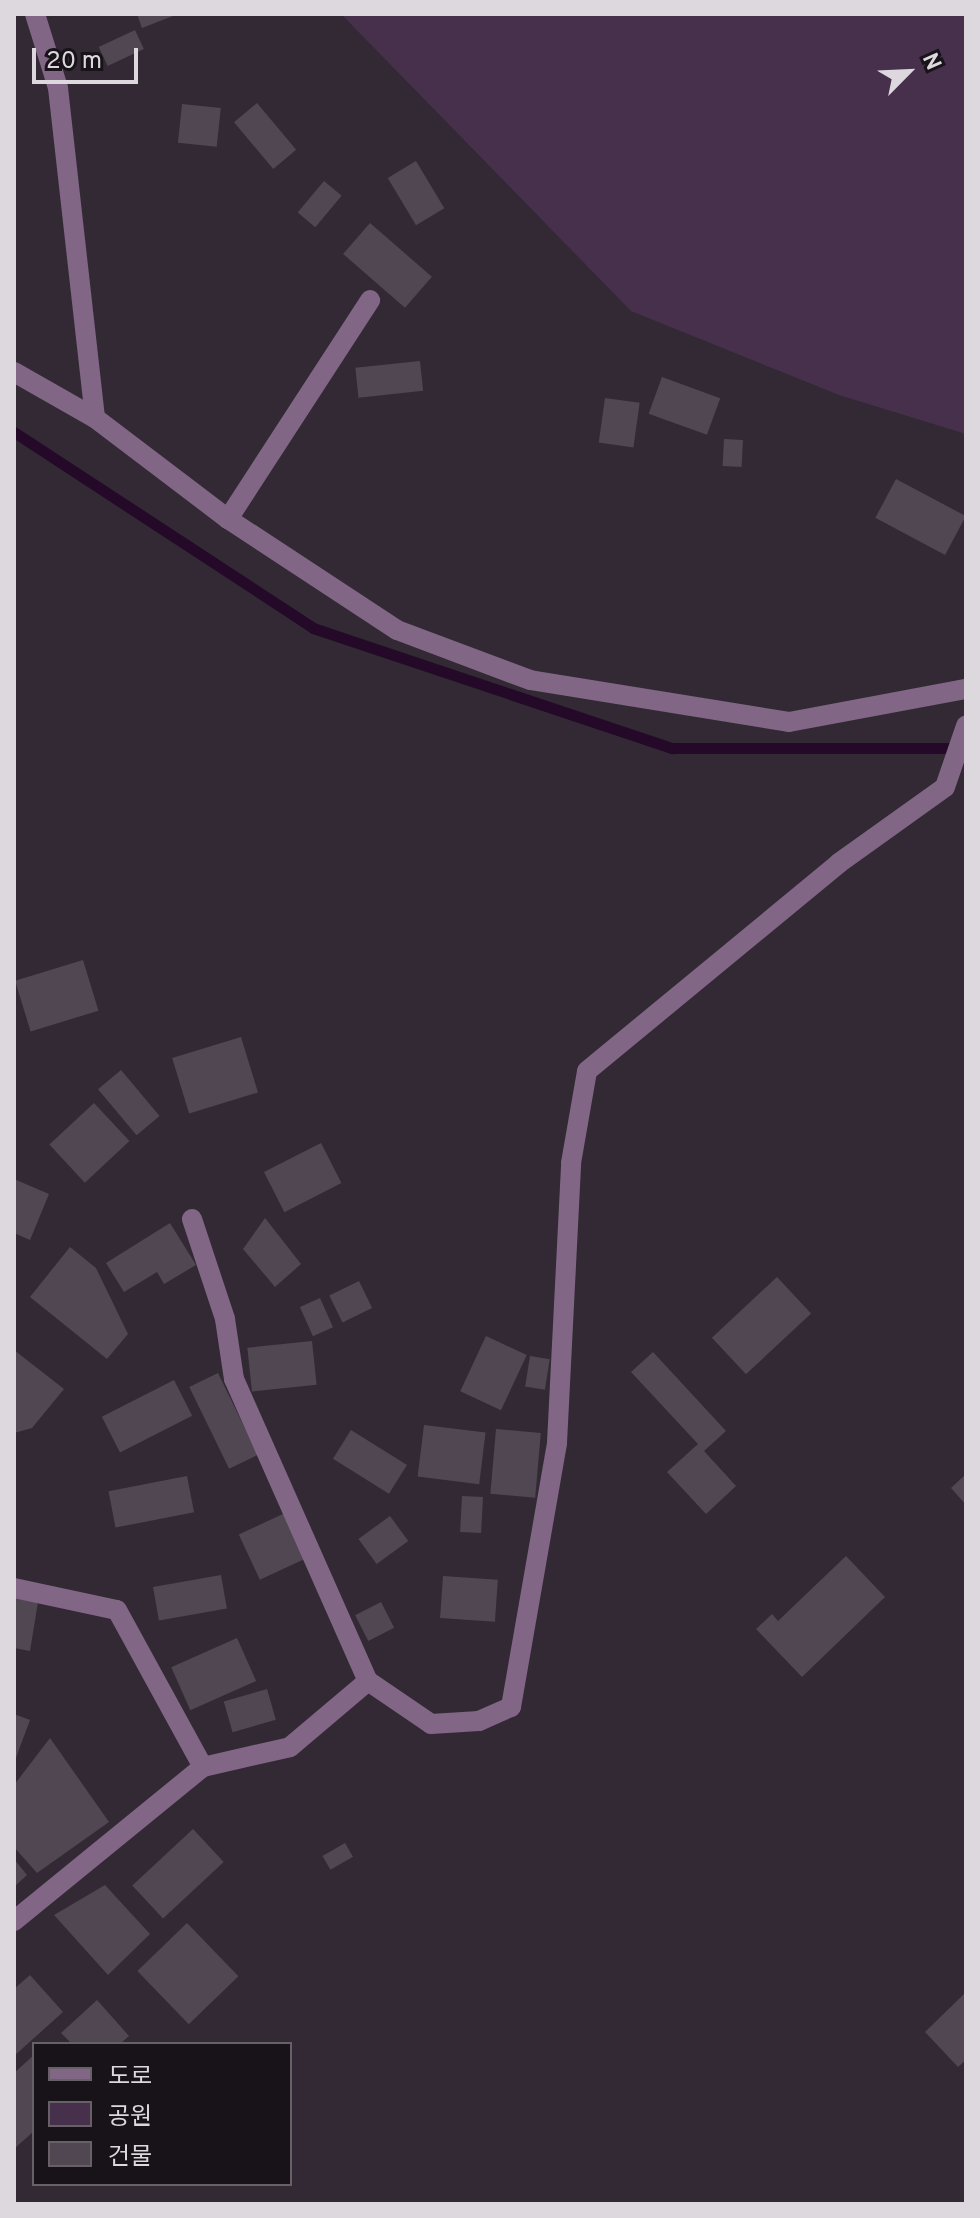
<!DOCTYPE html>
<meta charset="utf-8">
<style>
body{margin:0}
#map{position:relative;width:980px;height:2218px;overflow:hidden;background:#322934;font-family:Overpass,"Noto Sans KR",sans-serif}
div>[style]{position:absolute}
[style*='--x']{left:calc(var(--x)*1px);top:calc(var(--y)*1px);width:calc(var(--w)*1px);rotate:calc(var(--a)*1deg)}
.green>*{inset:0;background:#47304c}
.stream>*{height:11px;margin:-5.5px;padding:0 5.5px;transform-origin:5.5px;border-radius:5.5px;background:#240a28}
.building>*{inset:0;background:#514753;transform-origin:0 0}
.minor>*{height:20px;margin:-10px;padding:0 10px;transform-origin:10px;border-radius:10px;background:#816685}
span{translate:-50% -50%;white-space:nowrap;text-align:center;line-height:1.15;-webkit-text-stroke:6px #181318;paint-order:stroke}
.frame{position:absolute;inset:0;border:16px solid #ddd7de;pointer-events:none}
.legend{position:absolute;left:32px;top:2042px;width:260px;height:144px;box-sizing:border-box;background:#181318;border:2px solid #676167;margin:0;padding:10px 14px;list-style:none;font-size:24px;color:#ddd7de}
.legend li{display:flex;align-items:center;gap:16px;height:40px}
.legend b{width:40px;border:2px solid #676167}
.north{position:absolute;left:868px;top:32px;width:80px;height:80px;-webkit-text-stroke:6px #181318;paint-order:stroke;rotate:66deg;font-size:22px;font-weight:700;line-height:32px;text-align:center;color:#ddd7de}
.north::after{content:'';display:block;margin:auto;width:28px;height:36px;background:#ddd7de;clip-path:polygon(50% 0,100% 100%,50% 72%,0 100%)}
.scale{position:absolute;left:32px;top:48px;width:106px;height:36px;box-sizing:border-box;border:4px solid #ddd7de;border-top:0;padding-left:10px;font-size:24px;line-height:28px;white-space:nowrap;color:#ddd7de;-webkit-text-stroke:6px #181318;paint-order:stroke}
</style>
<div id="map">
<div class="green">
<div style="clip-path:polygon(341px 14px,966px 14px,966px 434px,839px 395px,631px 311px)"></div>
</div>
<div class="stream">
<div style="--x:14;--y:432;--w:358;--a:33.2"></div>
<div style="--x:313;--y:628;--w:379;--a:18.5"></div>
<div style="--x:672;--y:748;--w:291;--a:0"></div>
</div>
<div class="building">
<div style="clip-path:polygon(137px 14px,178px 14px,142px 28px)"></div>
<div style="left:135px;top:30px;width:21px;height:40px;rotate:65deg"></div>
<div style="left:257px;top:103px;width:61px;height:30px;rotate:50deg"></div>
<div style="left:182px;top:104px;width:39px;height:39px;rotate:6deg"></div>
<div style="left:416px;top:161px;width:55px;height:33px;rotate:59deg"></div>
<div style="left:324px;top:181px;width:23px;height:41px;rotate:40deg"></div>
<div style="left:370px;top:223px;width:82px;height:41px;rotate:41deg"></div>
<div style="left:420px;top:361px;width:30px;height:65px;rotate:84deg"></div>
<div style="left:662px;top:377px;width:62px;height:39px;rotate:20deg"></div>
<div style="left:605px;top:398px;width:35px;height:45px;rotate:8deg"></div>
<div style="left:724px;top:439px;width:19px;height:27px;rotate:3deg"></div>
<div style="left:896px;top:479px;width:79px;height:44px;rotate:28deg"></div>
<div style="left:83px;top:960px;width:53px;height:71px;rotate:73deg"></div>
<div style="left:241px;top:1037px;width:58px;height:72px;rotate:73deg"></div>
<div style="left:121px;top:1070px;width:60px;height:30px;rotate:50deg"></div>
<div style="left:94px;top:1103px;width:52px;height:61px;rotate:47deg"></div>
<div style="left:321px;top:1143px;width:45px;height:64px;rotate:63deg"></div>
<div style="clip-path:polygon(14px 1179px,49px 1194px,30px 1240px,14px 1233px)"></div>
<div style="clip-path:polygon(265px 1218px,301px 1264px,275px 1287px,243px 1249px)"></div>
<div style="clip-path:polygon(170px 1223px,196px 1265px,164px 1284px,157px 1272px,124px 1292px,106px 1263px)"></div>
<div style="clip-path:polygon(70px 1247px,96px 1268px,128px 1334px,107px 1359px,30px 1297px)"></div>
<div style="left:777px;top:1277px;width:50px;height:89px;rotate:47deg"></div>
<div style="left:359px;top:1281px;width:30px;height:33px;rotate:64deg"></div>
<div style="left:320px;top:1298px;width:32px;height:22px;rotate:66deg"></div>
<div style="left:486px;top:1336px;width:45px;height:61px;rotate:25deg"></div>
<div style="left:312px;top:1341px;width:44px;height:65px;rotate:84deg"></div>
<div style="clip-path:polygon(14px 1350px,64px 1389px,32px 1428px,14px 1433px)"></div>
<div style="clip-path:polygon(653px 1352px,726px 1431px,704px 1451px,736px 1486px,706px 1514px,667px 1472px,698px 1444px,631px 1372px)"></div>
<div style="left:530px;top:1356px;width:20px;height:31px;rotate:9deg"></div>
<div style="left:218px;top:1373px;width:91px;height:32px;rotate:64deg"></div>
<div style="left:174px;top:1380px;width:40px;height:81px;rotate:63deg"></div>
<div style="left:424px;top:1425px;width:62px;height:52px;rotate:7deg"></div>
<div style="left:496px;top:1429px;width:45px;height:65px;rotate:5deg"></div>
<div style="left:351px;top:1430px;width:66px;height:34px;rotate:32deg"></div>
<div style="clip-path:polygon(966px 1474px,966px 1505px,951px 1488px)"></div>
<div style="left:187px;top:1476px;width:37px;height:80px;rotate:79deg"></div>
<div style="left:462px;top:1496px;width:21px;height:36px;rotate:3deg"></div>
<div style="left:285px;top:1513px;width:50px;height:51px;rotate:65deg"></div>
<div style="left:390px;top:1516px;width:31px;height:39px;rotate:54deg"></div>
<div style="clip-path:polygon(846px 1556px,885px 1597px,802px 1677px,756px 1629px,772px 1614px,778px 1621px)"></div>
<div style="left:221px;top:1575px;width:34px;height:69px;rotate:80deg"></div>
<div style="left:443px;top:1576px;width:55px;height:42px;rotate:4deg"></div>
<div style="clip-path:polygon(14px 1598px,38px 1602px,30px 1651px,14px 1648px)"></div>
<div style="left:381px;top:1602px;width:29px;height:29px;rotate:63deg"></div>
<div style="left:237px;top:1638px;width:47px;height:72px;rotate:66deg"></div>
<div style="left:267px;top:1689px;width:32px;height:45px;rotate:74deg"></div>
<div style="clip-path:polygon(14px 1714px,30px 1720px,14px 1763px)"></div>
<div style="clip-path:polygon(50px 1738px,109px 1822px,37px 1873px,14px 1847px,14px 1785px)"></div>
<div style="left:193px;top:1829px;width:45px;height:83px;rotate:47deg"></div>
<div style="left:345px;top:1843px;width:16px;height:26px;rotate:60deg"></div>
<div style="clip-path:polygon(14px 1859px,27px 1875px,14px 1887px)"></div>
<div style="clip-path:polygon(105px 1885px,150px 1934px,108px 1975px,54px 1915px)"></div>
<div style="left:187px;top:1923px;width:74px;height:69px;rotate:46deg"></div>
<div style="clip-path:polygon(30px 1975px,63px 2012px,14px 2056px,14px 1989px)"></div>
<div style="clip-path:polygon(966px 1992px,966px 2060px,958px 2067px,925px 2032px)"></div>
<div style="clip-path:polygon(97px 2000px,129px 2036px,120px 2044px,72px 2044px,61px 2033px)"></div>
<div style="clip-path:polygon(34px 2055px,34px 2131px,14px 2149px,14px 2073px)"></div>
</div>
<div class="minor">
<div style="--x:35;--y:14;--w:77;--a:72.7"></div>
<div style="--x:58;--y:88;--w:332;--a:83.6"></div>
<div style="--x:14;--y:372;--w:93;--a:29.6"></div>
<div style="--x:95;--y:418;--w:167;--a:37.2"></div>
<div style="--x:228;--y:519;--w:202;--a:33.3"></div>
<div style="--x:397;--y:630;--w:142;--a:20.6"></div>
<div style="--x:530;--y:680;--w:262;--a:9.2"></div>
<div style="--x:789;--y:722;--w:180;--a:-10.6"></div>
<div style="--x:228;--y:519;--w:261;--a:-57"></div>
<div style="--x:192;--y:1219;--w:105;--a:71.7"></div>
<div style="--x:225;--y:1319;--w:61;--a:81.5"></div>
<div style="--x:234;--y:1379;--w:330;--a:66.1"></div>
<div style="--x:14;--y:1588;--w:105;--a:12.1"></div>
<div style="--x:117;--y:1610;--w:179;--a:61.3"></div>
<div style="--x:14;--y:1921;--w:244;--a:-39.2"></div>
<div style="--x:203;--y:1767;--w:89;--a:-12.9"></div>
<div style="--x:290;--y:1747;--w:102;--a:-40.2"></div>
<div style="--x:368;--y:1681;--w:76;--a:34.3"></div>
<div style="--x:431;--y:1724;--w:48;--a:-3.6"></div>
<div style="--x:479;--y:1721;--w:35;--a:-24"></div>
<div style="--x:511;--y:1707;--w:268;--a:-80.1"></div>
<div style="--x:557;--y:1443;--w:280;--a:-87.1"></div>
<div style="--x:571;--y:1163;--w:93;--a:-80.1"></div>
<div style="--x:587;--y:1071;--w:327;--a:-39.5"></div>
<div style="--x:839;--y:863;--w:130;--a:-35.6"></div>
<div style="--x:945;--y:787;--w:65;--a:-71"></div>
</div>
<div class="frame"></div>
<ul class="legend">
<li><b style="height:10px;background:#816685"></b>도로</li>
<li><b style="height:22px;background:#47304c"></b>공원</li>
<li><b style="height:22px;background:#514753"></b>건물</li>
</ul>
<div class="north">N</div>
<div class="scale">20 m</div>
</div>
